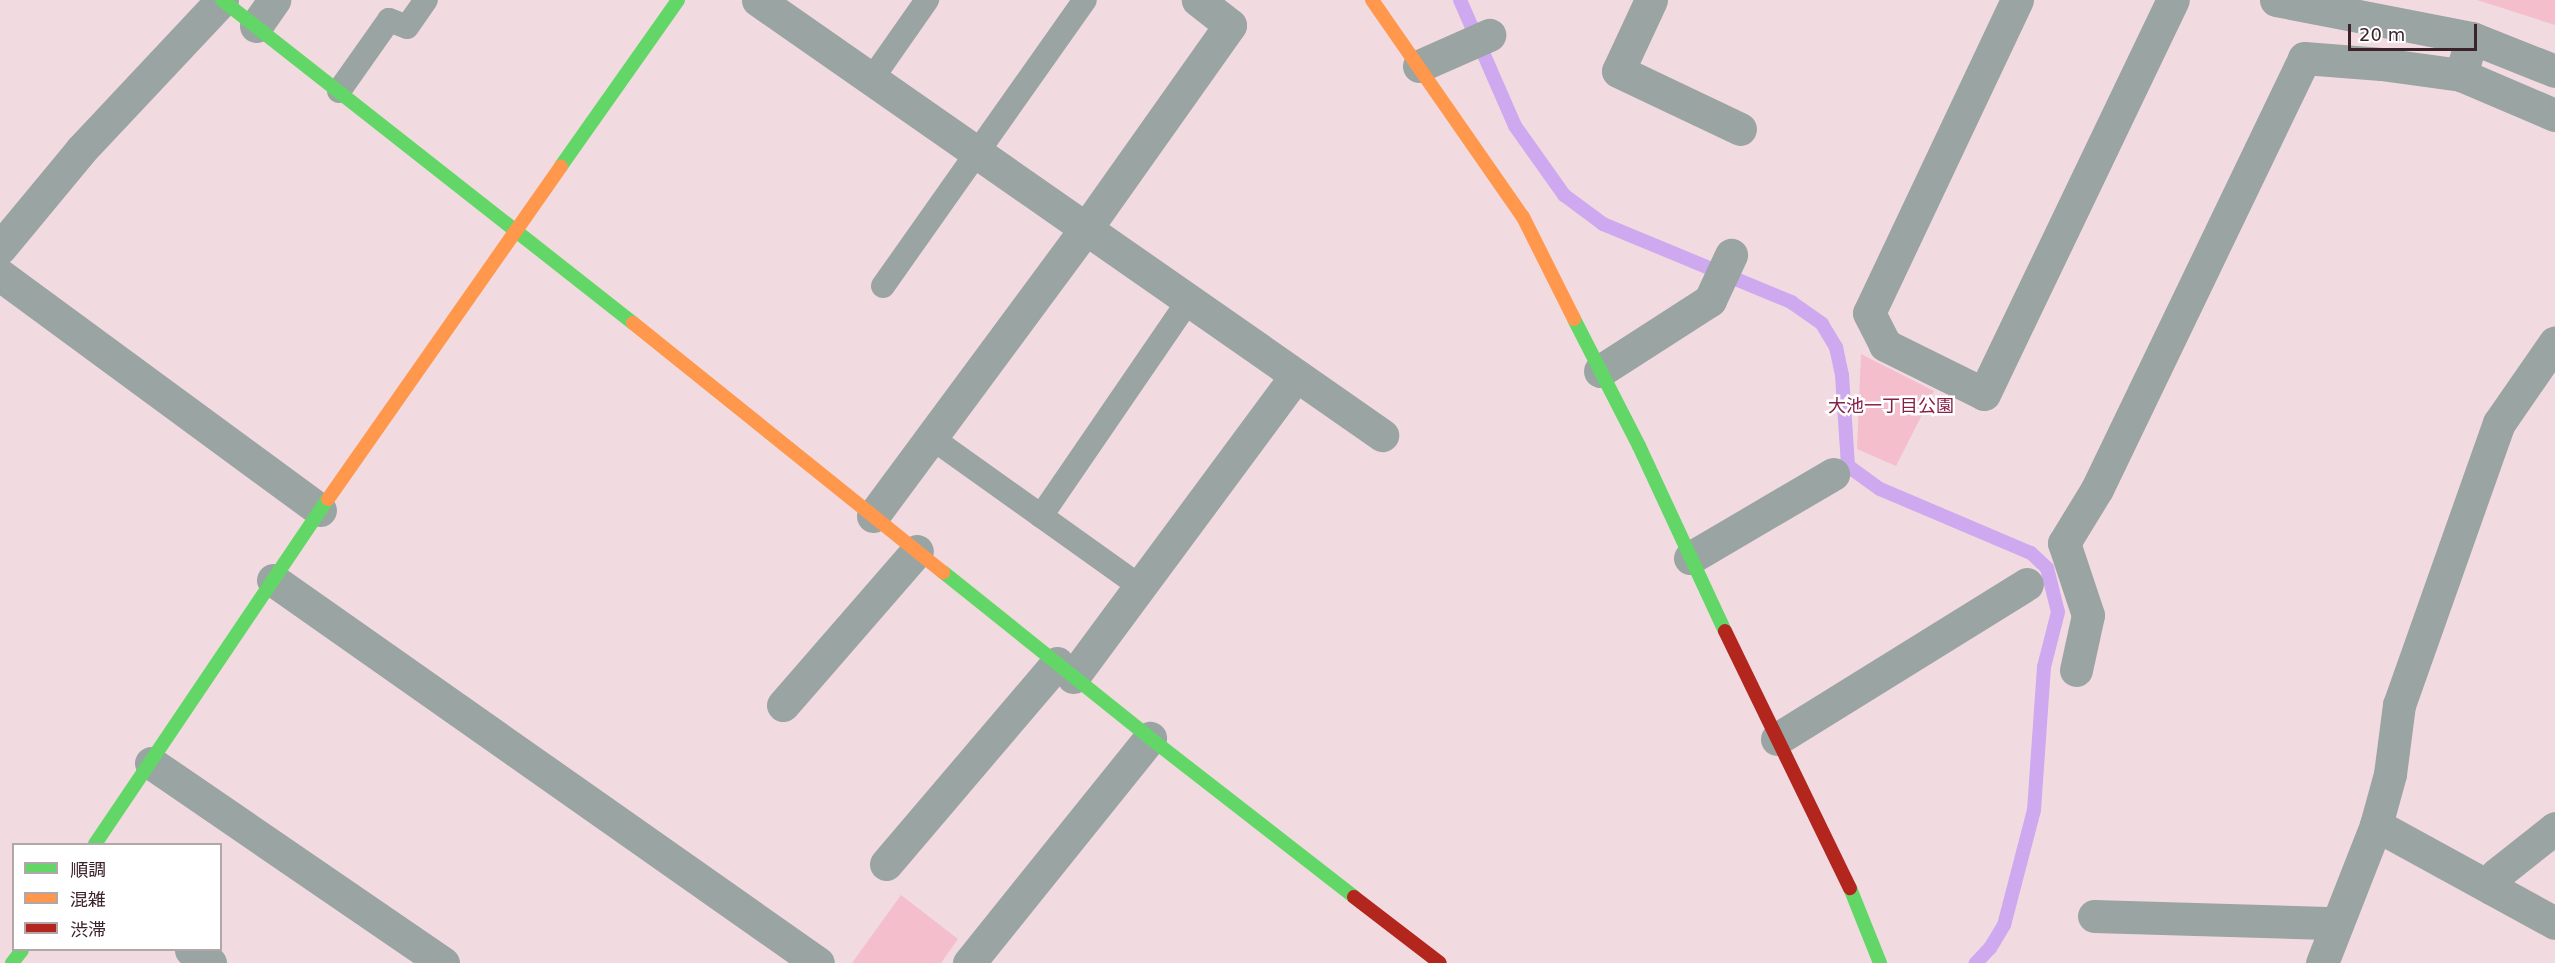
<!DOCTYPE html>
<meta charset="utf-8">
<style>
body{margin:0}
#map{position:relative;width:2555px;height:963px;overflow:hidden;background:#f2dbe0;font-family:"DejaVu Sans","Noto Sans JP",sans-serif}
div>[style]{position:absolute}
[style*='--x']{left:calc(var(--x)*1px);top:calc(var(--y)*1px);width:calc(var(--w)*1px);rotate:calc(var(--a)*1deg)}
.green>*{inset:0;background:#f5becc}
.stream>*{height:14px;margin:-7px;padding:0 7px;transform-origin:7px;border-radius:7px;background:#cea9ef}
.lane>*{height:24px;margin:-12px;padding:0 12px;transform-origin:12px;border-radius:12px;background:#9aa4a3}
.street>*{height:33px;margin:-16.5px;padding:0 16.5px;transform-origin:16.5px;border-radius:16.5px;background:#9aa4a3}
.fast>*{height:14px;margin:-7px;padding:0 7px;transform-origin:7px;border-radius:7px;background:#63d668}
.slow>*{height:14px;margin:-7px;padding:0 7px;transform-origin:7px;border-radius:7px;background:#ff974d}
.jam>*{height:14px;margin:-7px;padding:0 7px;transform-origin:7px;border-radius:7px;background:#b3261e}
span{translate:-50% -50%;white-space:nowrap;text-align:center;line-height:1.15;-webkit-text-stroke:5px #fff;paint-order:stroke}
.park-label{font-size:18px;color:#862046}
.legend{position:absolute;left:12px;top:843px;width:210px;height:108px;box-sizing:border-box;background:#fff;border:2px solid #b1a7a9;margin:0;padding:8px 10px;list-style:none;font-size:18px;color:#3c2229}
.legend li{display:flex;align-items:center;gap:12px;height:30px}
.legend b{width:30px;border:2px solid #b1a7a9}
.scale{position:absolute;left:2348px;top:24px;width:129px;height:27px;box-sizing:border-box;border:3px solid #3c2229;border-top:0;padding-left:8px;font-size:18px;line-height:21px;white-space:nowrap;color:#3c2229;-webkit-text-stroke:4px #fff;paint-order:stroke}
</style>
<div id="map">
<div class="green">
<div style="clip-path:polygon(2477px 0,2555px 0,2555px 25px)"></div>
<div style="clip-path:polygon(1861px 354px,1934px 391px,1896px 466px,1857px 449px)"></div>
<div style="clip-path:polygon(901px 895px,958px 939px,941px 963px,852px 963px)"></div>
</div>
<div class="stream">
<div style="--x:1460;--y:0;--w:137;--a:66.4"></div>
<div style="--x:1515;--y:126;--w:85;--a:54.6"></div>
<div style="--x:1564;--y:195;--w:49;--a:36.6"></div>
<div style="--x:1603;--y:224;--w:204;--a:22.5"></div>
<div style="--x:1791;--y:302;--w:38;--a:35"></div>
<div style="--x:1822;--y:324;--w:27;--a:59"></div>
<div style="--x:1836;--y:347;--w:29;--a:78"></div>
<div style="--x:1842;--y:375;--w:91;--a:86.2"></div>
<div style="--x:1848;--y:466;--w:39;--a:36"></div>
<div style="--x:1880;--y:489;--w:164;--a:23"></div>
<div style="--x:2031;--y:553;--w:22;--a:43"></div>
<div style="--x:2047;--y:568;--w:45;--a:76"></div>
<div style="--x:2058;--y:612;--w:57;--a:104.3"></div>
<div style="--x:2044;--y:667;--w:143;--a:94"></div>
<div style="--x:2034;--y:810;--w:119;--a:104.6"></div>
<div style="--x:2004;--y:925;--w:27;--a:121"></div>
<div style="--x:1990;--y:948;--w:21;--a:133"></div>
</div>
<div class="lane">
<div style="--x:871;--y:80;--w:98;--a:-55"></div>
<div style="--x:339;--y:91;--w:87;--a:-54.8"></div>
<div style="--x:389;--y:20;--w:19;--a:21"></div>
<div style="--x:407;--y:27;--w:33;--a:-55"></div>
<div style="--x:883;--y:286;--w:350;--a:-54.8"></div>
<div style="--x:929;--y:436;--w:260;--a:35.5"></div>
<div style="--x:1041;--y:516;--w:260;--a:-55.6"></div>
</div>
<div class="street">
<div style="--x:758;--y:0;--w:761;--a:34.88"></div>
<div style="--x:1651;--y:0;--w:78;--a:114.9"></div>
<div style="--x:1618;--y:71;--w:135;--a:25.4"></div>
<div style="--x:2017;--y:0;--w:346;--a:115.3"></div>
<div style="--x:1869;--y:313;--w:36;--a:63"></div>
<div style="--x:1885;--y:345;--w:110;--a:26.3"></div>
<div style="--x:1984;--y:394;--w:437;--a:-64.4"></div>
<div style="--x:2276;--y:0;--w:200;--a:11"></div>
<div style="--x:2472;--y:38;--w:89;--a:21.7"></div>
<div style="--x:256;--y:26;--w:32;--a:-55"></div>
<div style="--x:2467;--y:54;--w:22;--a:106"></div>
<div style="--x:2461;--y:75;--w:102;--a:23.1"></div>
<div style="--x:1419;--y:66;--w:77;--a:-23.9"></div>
<div style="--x:0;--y:248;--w:127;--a:-50.4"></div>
<div style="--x:81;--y:150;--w:206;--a:-46.8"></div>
<div style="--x:0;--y:275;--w:397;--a:36.3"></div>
<div style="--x:1600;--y:371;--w:131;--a:-32.8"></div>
<div style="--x:1710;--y:300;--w:50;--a:-65"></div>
<div style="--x:873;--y:516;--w:356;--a:-53.5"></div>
<div style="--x:1085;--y:230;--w:251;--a:-54.7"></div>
<div style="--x:1230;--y:25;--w:41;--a:-142"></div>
<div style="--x:1690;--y:558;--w:166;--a:-30.4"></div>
<div style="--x:273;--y:580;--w:666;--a:35.1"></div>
<div style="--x:2076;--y:670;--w:56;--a:-77.7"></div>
<div style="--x:2088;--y:615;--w:76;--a:-108.4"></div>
<div style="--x:2064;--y:543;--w:63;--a:-58.6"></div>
<div style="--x:2097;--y:489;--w:478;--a:-64.3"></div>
<div style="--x:2304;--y:58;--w:77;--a:4.5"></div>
<div style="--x:2381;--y:64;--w:81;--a:7.8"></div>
<div style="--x:1073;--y:677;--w:375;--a:-53.5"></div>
<div style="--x:783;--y:705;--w:204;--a:-49"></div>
<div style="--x:1777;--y:739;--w:294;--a:-31.8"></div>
<div style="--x:151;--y:763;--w:354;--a:34.4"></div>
<div style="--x:2376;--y:825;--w:204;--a:28.7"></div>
<div style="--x:886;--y:864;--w:264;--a:-49.6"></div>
<div style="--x:2491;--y:888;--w:15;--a:-67"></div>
<div style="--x:2497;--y:874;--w:74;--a:-38.4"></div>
<div style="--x:2094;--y:916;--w:242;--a:1.7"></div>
<div style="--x:191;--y:950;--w:23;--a:34"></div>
<div style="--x:969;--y:963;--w:289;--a:-51.2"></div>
<div style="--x:2322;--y:963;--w:148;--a:-68.6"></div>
<div style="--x:2376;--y:825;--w:53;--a:-74.6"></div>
<div style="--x:2390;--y:774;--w:70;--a:-82.6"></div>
<div style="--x:2399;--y:705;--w:299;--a:-70.5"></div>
<div style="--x:2499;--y:423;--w:98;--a:-55.3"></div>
</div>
<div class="fast">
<div style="--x:222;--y:0;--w:523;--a:38.16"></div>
<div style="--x:561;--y:166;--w:203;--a:-54.8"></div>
<div style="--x:1574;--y:319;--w:143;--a:62.9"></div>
<div style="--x:1639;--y:446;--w:204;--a:65.1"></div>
<div style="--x:943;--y:572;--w:265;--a:38.7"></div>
<div style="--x:1150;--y:738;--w:259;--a:37.9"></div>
<div style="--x:95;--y:844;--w:416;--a:-56"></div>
<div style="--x:1850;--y:888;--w:81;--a:68.2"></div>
<div style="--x:12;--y:963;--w:16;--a:-52"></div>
</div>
<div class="slow">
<div style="--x:1372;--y:0;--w:264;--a:55.2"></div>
<div style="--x:1523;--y:217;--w:114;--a:63.4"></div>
<div style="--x:633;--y:323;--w:398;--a:38.8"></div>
<div style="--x:328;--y:499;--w:406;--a:-55"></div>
</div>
<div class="jam">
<div style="--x:1725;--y:631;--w:286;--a:64.1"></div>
<div style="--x:1354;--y:897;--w:108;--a:37.5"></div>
</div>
<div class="park-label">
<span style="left:1891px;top:406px">大池一丁目公園</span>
</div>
<ul class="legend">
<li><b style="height:8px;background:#63d668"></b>順調</li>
<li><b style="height:8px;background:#ff974d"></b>混雑</li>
<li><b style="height:8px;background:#b3261e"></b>渋滞</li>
</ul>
<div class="scale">20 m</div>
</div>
